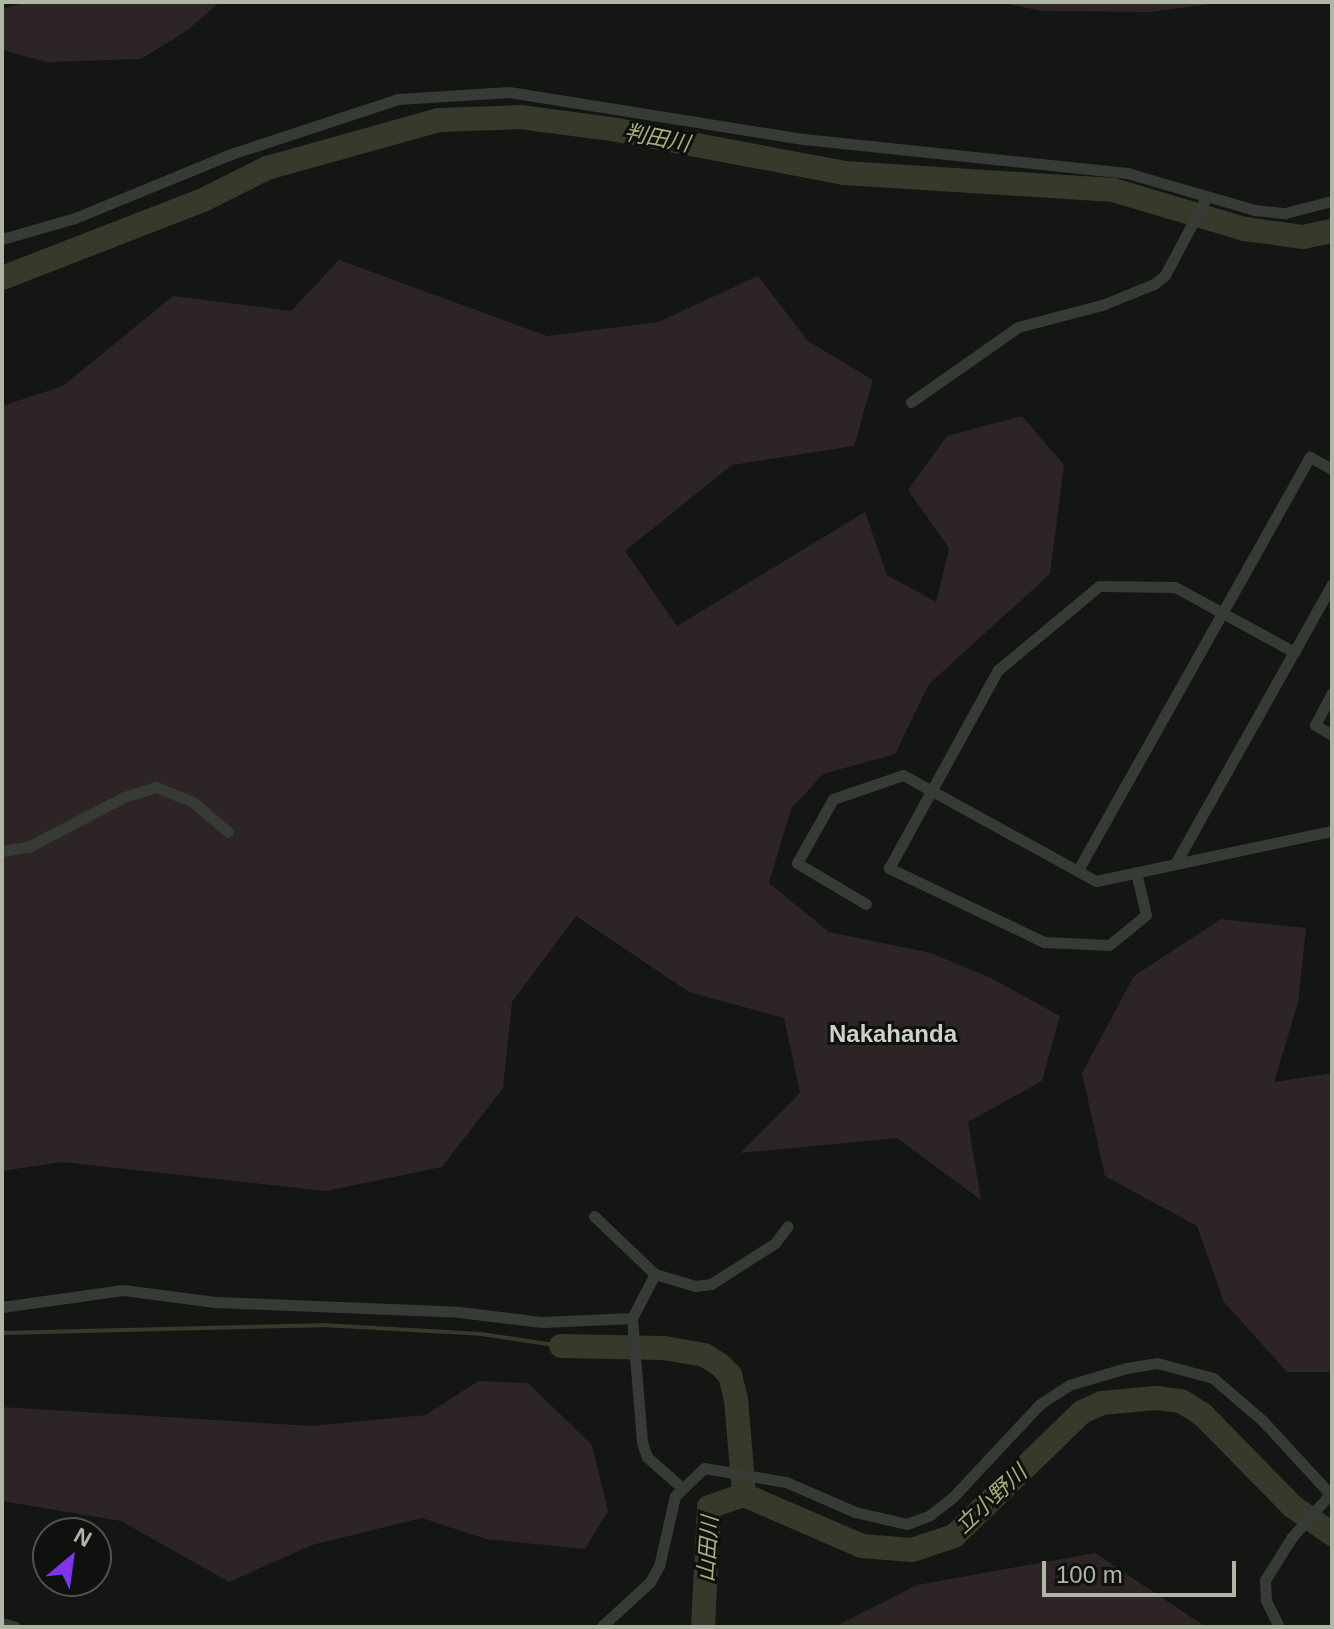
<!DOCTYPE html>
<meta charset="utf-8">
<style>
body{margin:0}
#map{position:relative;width:1334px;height:1629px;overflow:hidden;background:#141614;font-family:Helvetica,"Noto Sans JP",sans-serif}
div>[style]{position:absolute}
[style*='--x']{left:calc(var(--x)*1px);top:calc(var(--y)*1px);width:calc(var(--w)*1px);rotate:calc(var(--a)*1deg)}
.green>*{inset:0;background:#2d2426}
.stream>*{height:4px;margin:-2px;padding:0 2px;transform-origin:2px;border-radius:2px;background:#37392a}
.river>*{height:24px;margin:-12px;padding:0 12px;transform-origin:12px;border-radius:12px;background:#37392a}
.minor>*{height:11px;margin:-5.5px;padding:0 5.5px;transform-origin:5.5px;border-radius:5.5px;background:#373b35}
span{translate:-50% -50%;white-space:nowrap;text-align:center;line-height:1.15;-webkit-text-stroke:6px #0f110f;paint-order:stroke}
.water-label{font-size:22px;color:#a6b07d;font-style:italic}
.quarter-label{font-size:24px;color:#cdd2c7;font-weight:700}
.frame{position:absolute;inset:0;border:4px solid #afb6a6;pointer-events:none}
.north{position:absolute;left:32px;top:1517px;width:80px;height:80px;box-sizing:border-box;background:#0f110f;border:2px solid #4f534b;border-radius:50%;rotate:29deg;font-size:22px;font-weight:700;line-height:32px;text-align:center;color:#afb6a6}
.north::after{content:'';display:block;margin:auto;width:28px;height:36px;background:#7e34ed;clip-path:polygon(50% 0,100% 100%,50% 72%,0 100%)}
.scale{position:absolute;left:1042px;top:1561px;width:194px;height:36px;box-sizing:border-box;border:4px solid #afb6a6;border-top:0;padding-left:10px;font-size:24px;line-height:28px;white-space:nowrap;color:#afb6a6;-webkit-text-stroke:6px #0f110f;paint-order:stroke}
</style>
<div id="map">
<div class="green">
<div style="clip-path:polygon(27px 2px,220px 2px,188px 30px,141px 59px,46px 62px,2px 50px,2px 9px)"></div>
<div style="clip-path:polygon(998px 2px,1226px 2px,1151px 12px,1042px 11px)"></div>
<div style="clip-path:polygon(339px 260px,547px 336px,658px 322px,758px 276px,808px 341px,873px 380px,854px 446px,732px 465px,625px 551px,677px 626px,865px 512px,887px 575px,936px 602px,949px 548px,908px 490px,947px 436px,1022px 416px,1064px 465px,1050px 574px,929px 684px,895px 754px,823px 774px,791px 809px,769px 883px,829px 932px,931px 953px,991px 978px,1060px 1016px,1042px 1081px,968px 1122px,981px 1200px,897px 1138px,740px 1153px,800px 1093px,784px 1018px,689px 992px,576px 916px,512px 1002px,503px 1088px,442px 1167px,326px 1191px,62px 1162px,2px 1171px,2px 406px,63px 386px,173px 296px,291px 311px)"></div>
<div style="clip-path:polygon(1221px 919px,1306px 928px,1298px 1003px,1274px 1082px,1332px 1073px,1332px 1372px,1287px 1372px,1224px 1302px,1197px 1226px,1105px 1176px,1082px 1073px,1134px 976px)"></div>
<div style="clip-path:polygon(478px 1381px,528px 1383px,592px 1445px,608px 1511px,585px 1549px,486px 1539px,422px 1518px,312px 1545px,229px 1582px,121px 1521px,2px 1501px,2px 1407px,311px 1426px,426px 1415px)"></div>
<div style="clip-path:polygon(1095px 1553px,1206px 1627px,834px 1627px,917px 1585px)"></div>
</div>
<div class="stream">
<div style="--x:2;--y:1333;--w:320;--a:-1.4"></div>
<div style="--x:322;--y:1325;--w:159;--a:3.2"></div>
<div style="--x:481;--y:1334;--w:81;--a:8.5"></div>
</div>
<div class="river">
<div style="--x:2;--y:278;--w:216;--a:-21.2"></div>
<div style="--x:203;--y:200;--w:72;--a:-26.6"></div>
<div style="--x:267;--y:168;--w:179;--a:-15.6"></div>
<div style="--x:439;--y:120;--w:81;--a:-2.1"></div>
<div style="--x:520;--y:117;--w:98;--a:7.6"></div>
<div style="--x:617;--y:130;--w:231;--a:10.7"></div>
<div style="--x:844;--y:173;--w:270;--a:3.6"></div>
<div style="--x:1113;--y:190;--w:138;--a:16.5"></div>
<div style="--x:1245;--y:229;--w:59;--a:7.9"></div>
<div style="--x:1303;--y:237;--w:30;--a:-12"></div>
<div style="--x:561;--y:1346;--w:103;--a:1.1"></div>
<div style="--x:664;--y:1348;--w:41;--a:9.9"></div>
<div style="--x:704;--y:1355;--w:17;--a:31"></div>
<div style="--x:719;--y:1364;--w:16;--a:45"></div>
<div style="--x:730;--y:1375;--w:25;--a:76"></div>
<div style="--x:736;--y:1399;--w:96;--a:85.2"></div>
<div style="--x:744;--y:1495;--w:129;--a:23.4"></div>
<div style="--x:862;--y:1546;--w:50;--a:4.6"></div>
<div style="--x:912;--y:1550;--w:44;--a:-18.4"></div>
<div style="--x:954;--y:1536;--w:178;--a:-44.1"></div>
<div style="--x:1082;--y:1412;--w:22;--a:-24"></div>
<div style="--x:1102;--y:1403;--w:54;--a:-5.3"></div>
<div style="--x:1156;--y:1398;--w:25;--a:7"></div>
<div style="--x:1181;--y:1401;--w:26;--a:32"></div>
<div style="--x:1203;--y:1415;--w:127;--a:45.6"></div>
<div style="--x:1292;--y:1506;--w:49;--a:35"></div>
<div style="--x:703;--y:1627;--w:120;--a:-87.1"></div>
<div style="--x:709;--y:1507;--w:37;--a:-19"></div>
</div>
<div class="minor">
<div style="--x:2;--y:239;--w:76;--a:-16"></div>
<div style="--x:75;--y:218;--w:169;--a:-22.3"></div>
<div style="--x:231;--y:154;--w:176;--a:-18.2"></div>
<div style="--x:398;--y:99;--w:111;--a:-3.6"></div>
<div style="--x:509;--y:92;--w:299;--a:9.1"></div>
<div style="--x:804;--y:139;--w:325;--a:6"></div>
<div style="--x:1127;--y:173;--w:132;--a:16.2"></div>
<div style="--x:1254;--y:210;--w:31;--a:6"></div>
<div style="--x:1285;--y:213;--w:49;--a:-14.3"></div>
<div style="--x:911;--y:402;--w:131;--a:-35"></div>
<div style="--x:1018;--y:327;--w:87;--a:-14.7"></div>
<div style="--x:1102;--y:305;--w:56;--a:-22"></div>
<div style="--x:1154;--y:284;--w:14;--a:-39"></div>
<div style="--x:1165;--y:275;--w:87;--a:-62"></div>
<div style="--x:1332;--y:693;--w:36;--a:118"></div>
<div style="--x:1315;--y:725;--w:20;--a:30"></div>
<div style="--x:2;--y:851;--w:26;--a:-9"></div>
<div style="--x:28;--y:847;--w:108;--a:-27.5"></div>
<div style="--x:124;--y:797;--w:34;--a:-17"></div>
<div style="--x:156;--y:787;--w:40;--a:22"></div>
<div style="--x:193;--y:802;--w:46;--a:40.6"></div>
<div style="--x:1175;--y:864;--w:321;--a:-60.7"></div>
<div style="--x:1078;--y:870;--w:474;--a:-60.7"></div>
<div style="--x:1310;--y:457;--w:25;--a:29"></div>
<div style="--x:1136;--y:872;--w:44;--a:76.9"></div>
<div style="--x:1146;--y:915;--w:48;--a:141"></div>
<div style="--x:1109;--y:945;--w:65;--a:-177.4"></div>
<div style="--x:1044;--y:942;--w:172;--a:-154.5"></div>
<div style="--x:889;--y:868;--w:226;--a:-61.2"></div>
<div style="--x:998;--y:670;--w:131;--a:-39.7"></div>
<div style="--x:1099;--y:586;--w:76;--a:0.8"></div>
<div style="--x:1175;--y:587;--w:136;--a:28.6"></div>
<div style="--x:866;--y:904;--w:80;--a:-149.3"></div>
<div style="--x:797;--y:863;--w:73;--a:-60.6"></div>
<div style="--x:833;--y:799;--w:74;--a:-18.9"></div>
<div style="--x:903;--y:775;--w:220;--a:28.8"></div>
<div style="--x:1096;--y:881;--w:241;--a:-12"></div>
<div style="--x:594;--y:1216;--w:84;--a:43.6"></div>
<div style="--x:655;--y:1274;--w:42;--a:16.7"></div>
<div style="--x:695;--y:1286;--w:16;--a:-7"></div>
<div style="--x:711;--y:1284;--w:76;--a:-32.6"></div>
<div style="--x:775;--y:1243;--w:21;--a:-53"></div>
<div style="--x:2;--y:1307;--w:122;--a:-8"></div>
<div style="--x:123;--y:1290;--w:93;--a:7.4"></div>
<div style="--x:215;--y:1302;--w:244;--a:2.3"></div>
<div style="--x:459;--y:1312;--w:84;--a:6.9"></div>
<div style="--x:542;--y:1322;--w:90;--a:-2.5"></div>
<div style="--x:632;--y:1318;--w:124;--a:85.4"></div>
<div style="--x:642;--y:1442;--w:16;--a:72"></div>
<div style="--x:647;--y:1457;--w:44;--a:41.3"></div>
<div style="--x:632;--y:1318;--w:50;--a:-62.4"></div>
<div style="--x:2;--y:1623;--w:14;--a:17"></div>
<div style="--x:601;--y:1627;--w:67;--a:-42.6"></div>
<div style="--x:650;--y:1582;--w:18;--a:-61"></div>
<div style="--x:659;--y:1566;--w:72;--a:-77.1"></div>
<div style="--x:675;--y:1496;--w:40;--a:-44"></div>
<div style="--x:704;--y:1468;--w:83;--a:9.7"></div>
<div style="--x:786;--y:1482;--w:75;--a:23.5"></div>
<div style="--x:855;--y:1512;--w:53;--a:13"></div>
<div style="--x:907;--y:1524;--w:25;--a:-21"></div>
<div style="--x:930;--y:1515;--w:29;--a:-38"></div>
<div style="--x:953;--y:1497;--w:127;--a:-46.9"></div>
<div style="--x:1040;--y:1404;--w:35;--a:-33"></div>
<div style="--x:1069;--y:1385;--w:59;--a:-16.6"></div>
<div style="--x:1126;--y:1368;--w:31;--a:-9"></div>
<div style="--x:1157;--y:1363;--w:58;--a:15"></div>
<div style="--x:1213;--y:1378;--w:66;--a:40.7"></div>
<div style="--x:1263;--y:1421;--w:102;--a:47.4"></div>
<div style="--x:1279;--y:1627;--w:30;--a:-116"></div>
<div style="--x:1266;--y:1600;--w:20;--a:-93"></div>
<div style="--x:1265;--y:1580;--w:51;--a:-57.9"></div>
<div style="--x:1292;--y:1537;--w:57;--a:-48.5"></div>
</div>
<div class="water-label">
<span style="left:657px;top:138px;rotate:11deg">判田川</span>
<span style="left:991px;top:1499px;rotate:-43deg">立小野川</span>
<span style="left:708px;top:1549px;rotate:-86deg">山田川</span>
</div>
<div class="quarter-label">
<span style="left:893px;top:1034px">Nakahanda</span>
</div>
<div class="frame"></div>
<div class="north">N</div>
<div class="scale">100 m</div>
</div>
